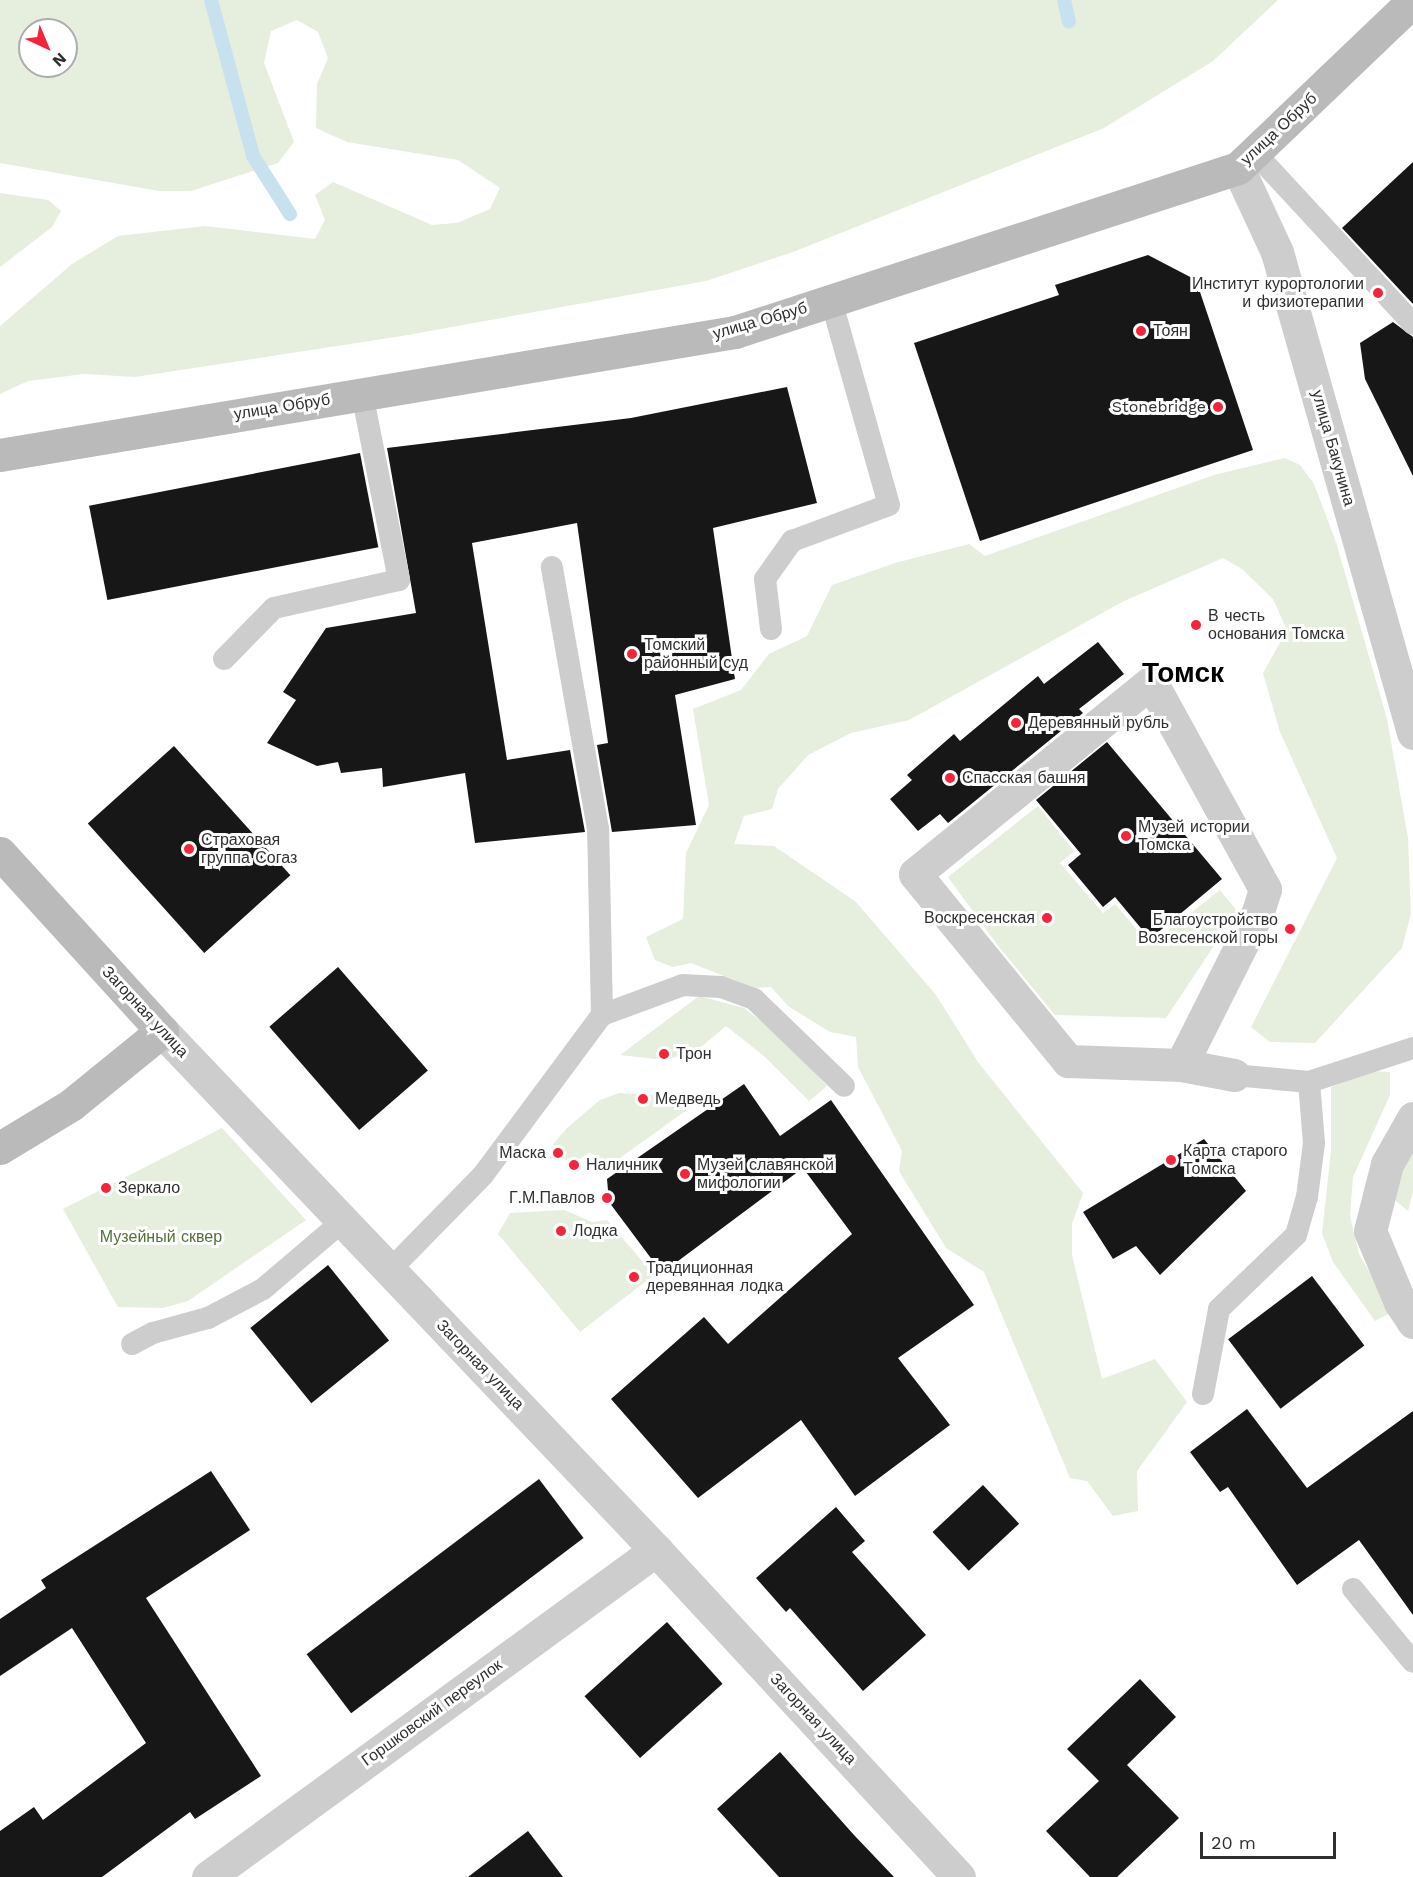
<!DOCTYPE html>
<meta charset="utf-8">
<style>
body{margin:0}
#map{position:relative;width:1413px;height:1877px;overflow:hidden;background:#fff;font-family:"Work Sans",sans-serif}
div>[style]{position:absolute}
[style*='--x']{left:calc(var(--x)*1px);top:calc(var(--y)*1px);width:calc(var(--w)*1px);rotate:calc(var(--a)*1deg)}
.green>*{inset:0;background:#e6eedd}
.stream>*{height:14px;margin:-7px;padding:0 7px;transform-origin:7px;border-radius:7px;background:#c8e1ef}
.building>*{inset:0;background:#171717;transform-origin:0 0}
.lane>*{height:22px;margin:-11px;padding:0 11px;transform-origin:11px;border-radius:11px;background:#cdcdcd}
.street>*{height:33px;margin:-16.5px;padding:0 16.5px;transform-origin:16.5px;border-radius:16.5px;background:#cdcdcd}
.secondary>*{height:33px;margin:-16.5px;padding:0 16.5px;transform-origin:16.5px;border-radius:16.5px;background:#bababa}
.dots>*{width:16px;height:16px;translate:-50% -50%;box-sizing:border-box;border:3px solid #fff;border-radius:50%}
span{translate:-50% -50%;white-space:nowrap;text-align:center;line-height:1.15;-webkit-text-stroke:6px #fff;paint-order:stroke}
.street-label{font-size:16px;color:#303030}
.poi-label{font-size:16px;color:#303030}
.right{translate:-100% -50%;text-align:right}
.left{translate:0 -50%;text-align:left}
.park-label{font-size:16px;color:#547039}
.town-label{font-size:28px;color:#000;font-weight:700}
.north{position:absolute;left:18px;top:18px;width:60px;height:60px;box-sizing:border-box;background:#fff;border:2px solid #acacac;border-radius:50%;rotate:136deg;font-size:16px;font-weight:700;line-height:24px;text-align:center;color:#303030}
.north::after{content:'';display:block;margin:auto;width:21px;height:27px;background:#f3253a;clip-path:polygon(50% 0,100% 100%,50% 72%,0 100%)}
.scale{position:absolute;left:1200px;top:1832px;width:136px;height:27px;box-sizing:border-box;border:3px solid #303030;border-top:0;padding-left:8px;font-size:18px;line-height:21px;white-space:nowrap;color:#303030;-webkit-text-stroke:4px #fff;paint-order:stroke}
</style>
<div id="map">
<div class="green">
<div style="clip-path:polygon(evenodd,0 0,1278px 0,1213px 61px,1104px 128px,793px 252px,706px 281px,402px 336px,135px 377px,84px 374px,28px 381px,0 394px,0 326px,72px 264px,118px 236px,205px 226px,315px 239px,325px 220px,315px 195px,333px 182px,432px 225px,457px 223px,490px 209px,500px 188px,458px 160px,347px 142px,316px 128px,317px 84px,328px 58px,318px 32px,297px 20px,271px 31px,264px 63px,294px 142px,278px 163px,191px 191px,159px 191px,0 163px,0 0,30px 30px,66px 30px,66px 66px,30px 66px,30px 30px)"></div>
<div style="clip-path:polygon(0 193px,48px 200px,61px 211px,52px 227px,0 267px)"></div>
<div style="clip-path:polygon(1285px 458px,1300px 465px,1314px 484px,1336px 542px,1387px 719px,1408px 838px,1411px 914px,1402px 948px,1315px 1043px,1270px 1042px,1251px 1027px,1337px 858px,1280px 732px,1263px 673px,1287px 630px,1273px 599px,1242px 569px,1223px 558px,1124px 601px,909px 720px,851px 733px,808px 755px,778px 789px,772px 809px,744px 816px,734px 844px,774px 846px,856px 902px,936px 995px,978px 1062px,1083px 1193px,1072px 1224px,1072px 1255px,1102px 1379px,1155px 1359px,1187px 1402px,1137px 1471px,1138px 1511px,1113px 1516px,1087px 1481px,1070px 1478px,984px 1272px,946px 1248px,899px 1171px,902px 1151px,858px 1067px,856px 1037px,830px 1032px,788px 1006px,771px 987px,754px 988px,691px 963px,673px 967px,655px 960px,646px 937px,683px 919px,686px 853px,709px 805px,693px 709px,741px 690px,769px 654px,807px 636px,832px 585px,895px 563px,969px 544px,985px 556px,1214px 475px)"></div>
<div style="clip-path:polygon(1038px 806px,1074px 851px,1060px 863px,1103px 913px,1115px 904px,1150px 945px,1220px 890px,1237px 911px,1166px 1018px,1055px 1015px,999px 947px,948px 877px)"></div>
<div style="clip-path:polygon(699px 996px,744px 1008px,778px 1034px,827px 1086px,809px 1101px,764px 1056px,726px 1026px,702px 1046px,683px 1055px,664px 1060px,620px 1055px)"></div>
<div style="clip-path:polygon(1371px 1071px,1390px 1072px,1390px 1095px,1353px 1177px,1350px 1216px,1359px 1254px,1392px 1312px,1375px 1321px,1333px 1262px,1322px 1233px,1331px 1151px,1331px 1087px)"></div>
<div style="clip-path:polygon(619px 1093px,656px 1095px,695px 1104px,613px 1163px,589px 1153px,578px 1160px,550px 1159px,553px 1144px,567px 1128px,600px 1100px)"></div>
<div style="clip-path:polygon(222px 1128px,306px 1220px,188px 1301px,163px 1308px,118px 1307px,63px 1209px)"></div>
<div style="clip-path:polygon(1413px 1140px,1413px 1192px,1408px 1211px,1391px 1197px)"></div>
<div style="clip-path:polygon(564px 1210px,592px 1222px,607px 1220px,654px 1275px,580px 1332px,498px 1234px,510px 1213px)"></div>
</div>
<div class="stream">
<div style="--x:211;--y:0;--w:162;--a:74.9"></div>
<div style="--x:253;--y:156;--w:69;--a:57.5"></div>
<div style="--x:1064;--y:0;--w:22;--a:77"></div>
</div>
<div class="building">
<div style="clip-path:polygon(1413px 162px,1413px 304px,1342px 228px)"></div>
<div style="clip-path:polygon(1148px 255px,1196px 280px,1253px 450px,980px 541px,914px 343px,1059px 295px,1055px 285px)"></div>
<div style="clip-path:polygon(1393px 322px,1413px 337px,1413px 476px,1365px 379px,1360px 343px)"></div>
<div style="clip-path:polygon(787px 387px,817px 503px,713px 528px,735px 679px,675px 695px,696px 825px,612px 832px,597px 745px,608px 743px,577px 523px,472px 543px,507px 760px,570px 750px,585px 832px,475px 843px,465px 773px,383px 787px,382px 768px,341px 773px,338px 762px,317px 766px,267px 743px,296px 700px,283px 692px,326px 628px,416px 613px,387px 448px,631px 418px)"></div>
<div style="left:360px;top:453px;width:96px;height:276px;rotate:79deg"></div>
<div style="clip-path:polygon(1098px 642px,1124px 674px,1079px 709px,1083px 713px,948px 823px,940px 814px,918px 831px,890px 799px,912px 780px,907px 775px,954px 734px,960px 741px,1038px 676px,1044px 684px)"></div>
<div style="clip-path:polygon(1107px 742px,1222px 879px,1150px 939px,1115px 897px,1103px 907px,1068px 865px,1081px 854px,1036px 800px)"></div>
<div style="left:174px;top:746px;width:174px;height:116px;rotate:48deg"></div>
<div style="left:338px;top:967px;width:137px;height:91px;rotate:49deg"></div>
<div style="clip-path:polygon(744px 1084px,780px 1136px,831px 1100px,974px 1305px,898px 1358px,950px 1425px,855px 1496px,801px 1420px,698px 1498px,611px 1399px,704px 1317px,728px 1344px,852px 1234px,803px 1168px,662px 1273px,609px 1202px,607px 1179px)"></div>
<div style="clip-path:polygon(1204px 1139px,1246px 1191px,1160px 1275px,1136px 1246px,1113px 1259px,1083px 1212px)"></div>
<div style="left:328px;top:1265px;width:97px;height:100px;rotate:51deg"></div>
<div style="left:1312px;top:1276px;width:87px;height:105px;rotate:53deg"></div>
<div style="clip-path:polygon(1247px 1409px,1307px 1488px,1413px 1411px,1413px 1615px,1359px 1540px,1297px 1585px,1228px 1487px,1220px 1492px,1190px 1452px)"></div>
<div style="clip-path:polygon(211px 1471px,250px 1530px,146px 1598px,261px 1776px,195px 1819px,190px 1812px,102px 1877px,0 1877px,0 1831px,34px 1807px,43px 1820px,146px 1743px,72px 1628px,0 1676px,0 1619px,46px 1588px,41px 1580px)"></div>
<div style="left:539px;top:1479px;width:74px;height:291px;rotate:53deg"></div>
<div style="left:983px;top:1485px;width:53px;height:69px;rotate:47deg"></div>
<div style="clip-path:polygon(836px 1507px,865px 1541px,852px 1552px,926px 1635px,863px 1691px,790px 1608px,786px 1612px,756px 1578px)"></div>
<div style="left:667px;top:1622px;width:83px;height:111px;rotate:48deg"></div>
<div style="clip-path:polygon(1140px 1679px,1176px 1717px,1127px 1765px,1179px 1818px,1117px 1877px,1090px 1877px,1046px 1831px,1099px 1781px,1067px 1749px)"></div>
<div style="clip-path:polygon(780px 1752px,854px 1835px,894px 1877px,779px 1877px,717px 1809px)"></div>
<div style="clip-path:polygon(528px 1831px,563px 1877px,468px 1877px)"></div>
</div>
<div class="lane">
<div style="--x:1254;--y:152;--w:234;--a:47.2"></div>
<div style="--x:771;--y:629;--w:50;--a:-96.8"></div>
<div style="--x:765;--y:579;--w:47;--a:-54.6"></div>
<div style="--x:792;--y:541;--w:103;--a:-20.4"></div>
<div style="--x:889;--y:505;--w:213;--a:-105.8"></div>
<div style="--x:224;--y:659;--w:71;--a:-45.6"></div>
<div style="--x:274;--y:608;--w:128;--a:-12.6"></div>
<div style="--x:399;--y:580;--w:191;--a:-101.2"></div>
<div style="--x:602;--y:1015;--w:86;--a:-20.3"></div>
<div style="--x:683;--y:985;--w:38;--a:3"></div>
<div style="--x:721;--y:987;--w:35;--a:20"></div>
<div style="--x:754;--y:999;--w:125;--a:44"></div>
<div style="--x:1234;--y:1075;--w:75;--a:5.3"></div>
<div style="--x:1309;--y:1082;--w:109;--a:-18.1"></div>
<div style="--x:390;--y:1270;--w:133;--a:-45.6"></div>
<div style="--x:483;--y:1175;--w:199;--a:-53.4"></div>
<div style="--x:602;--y:1015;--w:186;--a:-91.2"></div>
<div style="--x:598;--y:829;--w:266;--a:-100"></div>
<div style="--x:132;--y:1344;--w:24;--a:-28"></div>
<div style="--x:153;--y:1333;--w:57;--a:-15.3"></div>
<div style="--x:208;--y:1318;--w:62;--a:-27.8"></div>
<div style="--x:263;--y:1289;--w:105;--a:-40.4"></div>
<div style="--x:1203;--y:1394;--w:86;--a:-79.3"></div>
<div style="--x:1219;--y:1309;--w:107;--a:-43.9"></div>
<div style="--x:1296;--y:1235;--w:40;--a:-74"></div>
<div style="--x:1307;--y:1197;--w:54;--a:-82.6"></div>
<div style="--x:1314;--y:1143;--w:61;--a:-94.7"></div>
<div style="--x:1353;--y:1589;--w:94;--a:50.6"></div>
</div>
<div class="street">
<div style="--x:1238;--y:168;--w:93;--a:65.1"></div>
<div style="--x:1277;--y:252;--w:500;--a:74.2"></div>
<div style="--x:162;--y:1031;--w:717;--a:46.41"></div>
<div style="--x:656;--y:1550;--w:446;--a:47.2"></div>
<div style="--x:1181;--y:1065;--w:171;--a:-63.3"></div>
<div style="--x:1258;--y:912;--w:24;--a:-73"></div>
<div style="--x:1265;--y:889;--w:236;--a:-118.8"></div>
<div style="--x:1151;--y:682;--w:304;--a:140.9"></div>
<div style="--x:915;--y:874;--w:242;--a:50.7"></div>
<div style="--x:1068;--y:1061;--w:113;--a:2"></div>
<div style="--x:1181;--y:1065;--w:54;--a:10.7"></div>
<div style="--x:1413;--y:1118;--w:53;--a:119.5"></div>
<div style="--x:1387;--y:1164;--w:69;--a:104.2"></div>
<div style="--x:1370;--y:1231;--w:77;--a:67.1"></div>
<div style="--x:1400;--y:1302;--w:24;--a:57"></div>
<div style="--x:208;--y:1877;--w:555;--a:-36.13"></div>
</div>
<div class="secondary">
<div style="--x:0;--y:455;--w:745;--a:-9.5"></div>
<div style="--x:735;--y:332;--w:529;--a:-18.06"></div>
<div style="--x:1238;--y:168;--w:242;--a:-43.7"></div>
<div style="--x:0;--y:853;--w:241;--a:47.7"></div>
<div style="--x:162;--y:1031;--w:117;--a:140.9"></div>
<div style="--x:71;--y:1105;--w:83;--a:148.8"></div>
</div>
<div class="dots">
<div style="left:1378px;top:293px;background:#f3253a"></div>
<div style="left:1141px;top:331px;background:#f3253a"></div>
<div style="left:1218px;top:407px;background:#f3253a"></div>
<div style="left:1196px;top:625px;background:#f3253a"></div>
<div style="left:632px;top:654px;background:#f3253a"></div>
<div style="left:1016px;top:723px;background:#f3253a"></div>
<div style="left:950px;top:778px;background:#f3253a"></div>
<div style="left:1126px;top:836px;background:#f3253a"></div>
<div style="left:189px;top:849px;background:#f3253a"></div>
<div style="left:1047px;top:918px;background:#f3253a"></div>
<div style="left:1290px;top:929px;background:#f3253a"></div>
<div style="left:664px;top:1054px;background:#f3253a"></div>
<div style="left:643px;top:1099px;background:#f3253a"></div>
<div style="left:558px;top:1153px;background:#f3253a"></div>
<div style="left:1171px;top:1160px;background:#f3253a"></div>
<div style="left:574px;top:1165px;background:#f3253a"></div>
<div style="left:685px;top:1174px;background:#f3253a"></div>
<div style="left:106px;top:1188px;background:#f3253a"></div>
<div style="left:607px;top:1198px;background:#f3253a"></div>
<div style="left:561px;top:1231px;background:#f3253a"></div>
<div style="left:634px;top:1277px;background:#f3253a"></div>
</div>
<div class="street-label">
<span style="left:1279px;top:129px;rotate:-43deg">улица Обруб</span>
<span style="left:760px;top:321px;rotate:-16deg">улица Обруб</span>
<span style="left:282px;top:407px;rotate:-9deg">улица Обруб</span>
<span style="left:1333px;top:448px;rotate:74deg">улица Бакунина</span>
<span style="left:145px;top:1012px;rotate:47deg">Загорная улица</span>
<span style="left:480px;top:1365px;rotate:46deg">Загорная улица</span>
<span style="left:432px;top:1713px;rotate:-36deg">Горшковский переулок</span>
<span style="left:813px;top:1719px;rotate:47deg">Загорная улица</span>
</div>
<div class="poi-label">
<span class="right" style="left:1364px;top:293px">Институт курортологии<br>и физиотерапии</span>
<span class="left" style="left:1153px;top:331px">Тоян</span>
<span class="right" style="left:1206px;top:407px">Stonebridge</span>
<span class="left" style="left:1208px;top:625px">В честь<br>основания Томска</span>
<span class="left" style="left:644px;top:654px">Томский<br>районный суд</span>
<span class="left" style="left:1028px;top:723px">Деревянный рубль</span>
<span class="left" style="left:962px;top:778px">Спасская башня</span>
<span class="left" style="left:1138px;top:836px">Музей истории<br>Томска</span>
<span class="left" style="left:201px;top:849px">Страховая<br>группа Согаз</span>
<span class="right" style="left:1035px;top:918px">Воскресенская</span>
<span class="right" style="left:1278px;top:929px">Благоустройство<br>Возгесенской горы</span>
<span class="left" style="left:676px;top:1054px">Трон</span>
<span class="left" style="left:655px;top:1099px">Медведь</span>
<span class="left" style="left:1183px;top:1160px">Карта старого<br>Томска</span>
<span class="right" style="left:546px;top:1153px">Маска</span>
<span class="left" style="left:586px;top:1165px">Наличник</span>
<span class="left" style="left:697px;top:1174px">Музей славянской<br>мифологии</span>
<span class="left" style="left:118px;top:1188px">Зеркало</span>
<span class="right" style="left:595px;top:1198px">Г.М.Павлов</span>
<span class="left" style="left:573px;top:1231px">Лодка</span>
<span class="left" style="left:646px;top:1277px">Традиционная<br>деревянная лодка</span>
</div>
<div class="park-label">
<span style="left:161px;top:1237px">Музейный сквер</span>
</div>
<div class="town-label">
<span style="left:1183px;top:673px">Томск</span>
</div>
<div class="north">N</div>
<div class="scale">20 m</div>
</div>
